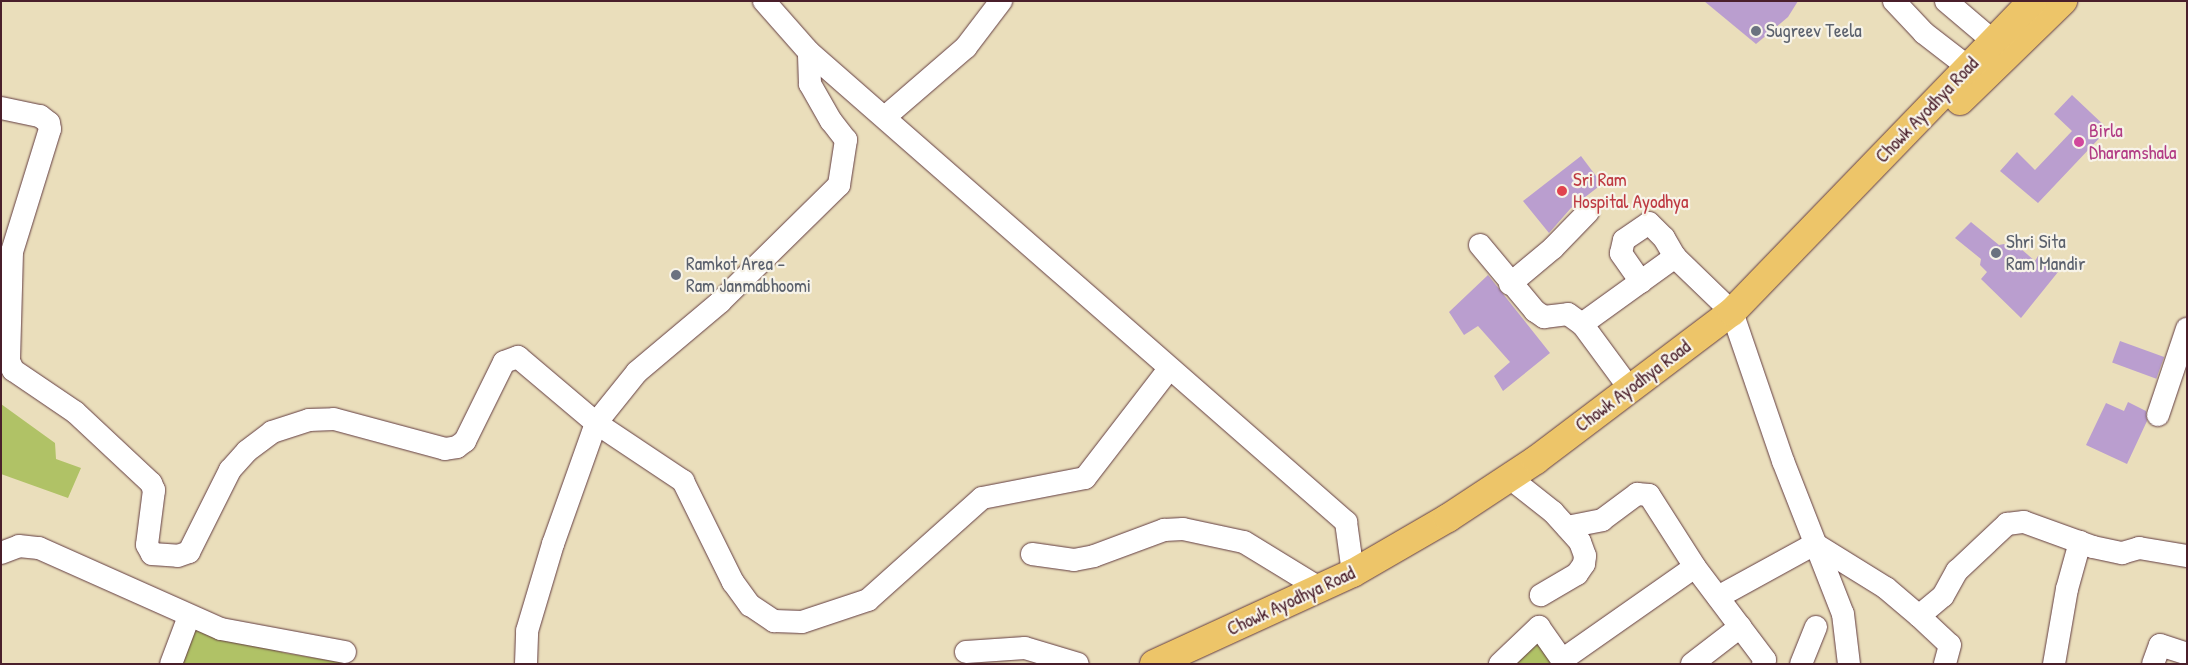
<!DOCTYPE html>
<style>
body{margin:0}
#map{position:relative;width:2188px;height:665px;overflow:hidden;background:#eadebb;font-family:"Patrick Hand",sans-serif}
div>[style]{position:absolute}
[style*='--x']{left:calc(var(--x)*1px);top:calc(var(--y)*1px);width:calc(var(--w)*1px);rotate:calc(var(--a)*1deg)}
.green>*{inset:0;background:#b0c266}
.building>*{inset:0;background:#ba9ecf;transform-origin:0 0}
.roads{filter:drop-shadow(0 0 1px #623c41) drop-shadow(0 0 1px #623c41)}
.minor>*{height:22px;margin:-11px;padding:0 11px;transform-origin:11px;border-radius:11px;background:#fff}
.major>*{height:28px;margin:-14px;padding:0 14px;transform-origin:14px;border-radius:14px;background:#edc569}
.dots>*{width:14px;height:14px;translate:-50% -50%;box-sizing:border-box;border:2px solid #f7f3e8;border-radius:50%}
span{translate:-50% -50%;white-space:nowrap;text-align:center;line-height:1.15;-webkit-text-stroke:4.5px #f7f3e8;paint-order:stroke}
.worship-label{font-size:19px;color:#5b616d}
.left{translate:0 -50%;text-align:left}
.street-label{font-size:19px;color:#4a1f2b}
.hotel-label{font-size:19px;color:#b23c85}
.health-label{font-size:19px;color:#be3a42}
.frame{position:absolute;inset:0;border:2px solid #4a1f2b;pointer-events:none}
</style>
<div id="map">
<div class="green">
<div style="clip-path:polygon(1px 404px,55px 443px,56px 459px,81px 468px,68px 498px,1px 474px)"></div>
<div style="clip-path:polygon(195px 627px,285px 653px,351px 664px,180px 664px)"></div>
<div style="clip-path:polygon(1538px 634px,1557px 664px,1511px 664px)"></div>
</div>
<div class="building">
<div style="clip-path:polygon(1704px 1px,1798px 1px,1788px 17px,1756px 44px)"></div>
<div style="clip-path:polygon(2072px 95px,2108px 129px,2038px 203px,2000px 171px,2017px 152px,2035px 170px,2072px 131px,2054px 114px)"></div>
<div style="clip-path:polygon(1581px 156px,1602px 184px,1571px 208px,1549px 233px,1523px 201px)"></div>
<div style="clip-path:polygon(1971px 222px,1999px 245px,2004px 244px,2008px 248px,2013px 242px,2035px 261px,2038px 256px,2058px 272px,2021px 318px,1981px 279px,1987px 272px,1980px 265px,1981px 259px,1955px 238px)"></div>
<div style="clip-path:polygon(1488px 275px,1550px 353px,1503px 391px,1494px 376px,1510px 362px,1478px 326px,1464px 335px,1449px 312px)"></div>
<div style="left:2120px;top:341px;width:47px;height:23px;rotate:20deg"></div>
<div style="clip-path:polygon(2128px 402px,2146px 411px,2147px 421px,2127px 464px,2086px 445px,2106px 403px,2124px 411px)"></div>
</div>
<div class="roads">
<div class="minor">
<div style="--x:764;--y:1;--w:68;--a:48.6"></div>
<div style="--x:809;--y:52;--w:714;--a:41.19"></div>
<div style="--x:1346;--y:522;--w:51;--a:82.2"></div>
<div style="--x:1894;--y:1;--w:44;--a:46.8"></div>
<div style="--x:1924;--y:33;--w:56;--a:37.7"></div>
<div style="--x:1946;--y:1;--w:62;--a:40.4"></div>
<div style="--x:1;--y:108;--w:40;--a:12"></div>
<div style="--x:40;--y:116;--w:11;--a:38"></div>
<div style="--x:49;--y:123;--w:6;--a:81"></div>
<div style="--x:50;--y:129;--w:129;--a:107.2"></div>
<div style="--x:12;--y:252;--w:109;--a:91.6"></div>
<div style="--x:9;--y:361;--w:10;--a:66"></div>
<div style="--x:13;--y:370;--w:75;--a:34.1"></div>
<div style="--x:75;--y:412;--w:104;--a:43.1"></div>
<div style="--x:151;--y:483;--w:8;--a:67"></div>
<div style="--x:154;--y:490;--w:55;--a:97.3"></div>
<div style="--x:147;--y:545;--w:10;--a:61"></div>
<div style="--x:152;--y:554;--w:26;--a:4"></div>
<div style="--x:178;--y:556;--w:12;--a:-20"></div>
<div style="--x:189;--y:552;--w:92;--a:-63.4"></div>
<div style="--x:230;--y:470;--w:25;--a:-48"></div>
<div style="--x:247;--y:451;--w:31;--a:-37"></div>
<div style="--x:272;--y:432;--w:39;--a:-18"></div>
<div style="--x:309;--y:420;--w:25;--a:-2"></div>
<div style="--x:334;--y:419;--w:115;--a:15.1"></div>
<div style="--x:445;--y:449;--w:12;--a:-9"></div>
<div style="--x:457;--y:447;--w:10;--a:-37"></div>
<div style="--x:465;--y:441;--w:88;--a:-63.7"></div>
<div style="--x:504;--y:362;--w:15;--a:-20"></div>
<div style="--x:518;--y:357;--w:102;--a:40.2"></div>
<div style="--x:596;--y:423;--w:105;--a:33.7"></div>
<div style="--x:683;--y:481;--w:113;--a:63.7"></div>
<div style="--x:733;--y:582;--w:29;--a:54"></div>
<div style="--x:750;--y:605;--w:29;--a:34"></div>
<div style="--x:774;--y:621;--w:28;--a:2"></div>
<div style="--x:802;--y:622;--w:70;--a:-18.4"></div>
<div style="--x:868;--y:600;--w:153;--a:-41.8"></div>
<div style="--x:982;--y:498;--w:105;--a:-11"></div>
<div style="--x:1085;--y:478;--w:138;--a:-52.4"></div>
<div style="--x:885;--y:117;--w:107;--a:-40.8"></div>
<div style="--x:966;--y:47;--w:58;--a:-52.7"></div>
<div style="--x:1480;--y:245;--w:86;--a:50.2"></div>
<div style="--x:1535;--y:311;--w:11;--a:34"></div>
<div style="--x:1544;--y:317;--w:24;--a:-7"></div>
<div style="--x:1568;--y:314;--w:17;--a:36"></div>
<div style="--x:1641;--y:282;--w:35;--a:-125"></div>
<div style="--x:1621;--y:253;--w:13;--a:-77"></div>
<div style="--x:1624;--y:240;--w:30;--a:-34"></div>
<div style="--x:1649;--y:223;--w:21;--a:45"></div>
<div style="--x:1664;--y:238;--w:22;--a:60"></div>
<div style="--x:1510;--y:284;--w:56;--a:-39.9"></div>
<div style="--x:1553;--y:248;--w:50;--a:-45.8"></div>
<div style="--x:1630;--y:389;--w:81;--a:-126.4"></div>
<div style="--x:1582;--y:324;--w:115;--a:-35.8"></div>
<div style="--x:1675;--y:257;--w:79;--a:44"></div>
<div style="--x:1732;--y:312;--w:157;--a:71.1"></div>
<div style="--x:1783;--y:461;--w:164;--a:68.6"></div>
<div style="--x:1843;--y:614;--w:50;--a:83.2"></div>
<div style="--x:2158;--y:415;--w:91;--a:-71.4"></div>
<div style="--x:1510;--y:478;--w:55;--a:38.3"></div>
<div style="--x:1553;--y:512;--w:40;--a:48"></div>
<div style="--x:1580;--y:542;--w:15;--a:70"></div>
<div style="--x:1585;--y:556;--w:8;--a:97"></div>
<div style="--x:1584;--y:564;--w:12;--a:125"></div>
<div style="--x:1577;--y:574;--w:42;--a:149.7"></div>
<div style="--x:1567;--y:527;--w:36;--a:-11"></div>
<div style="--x:1602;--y:520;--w:44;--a:-36.6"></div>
<div style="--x:1637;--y:494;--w:12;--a:5"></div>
<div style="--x:1649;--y:495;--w:85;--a:57.4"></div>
<div style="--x:1695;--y:567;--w:116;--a:53"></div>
<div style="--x:1765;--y:660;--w:4;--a:117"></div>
<div style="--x:1;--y:553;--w:19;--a:-21"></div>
<div style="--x:19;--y:546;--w:20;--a:6"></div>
<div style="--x:39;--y:548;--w:199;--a:24"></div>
<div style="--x:221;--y:629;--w:126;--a:10.5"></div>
<div style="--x:1032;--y:554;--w:42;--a:8.1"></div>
<div style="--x:1074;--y:560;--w:20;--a:-11"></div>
<div style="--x:1094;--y:556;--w:75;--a:-20.4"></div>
<div style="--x:1164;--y:530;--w:19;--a:-3"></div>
<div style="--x:1183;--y:529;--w:62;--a:12"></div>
<div style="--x:1244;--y:542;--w:88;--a:31.5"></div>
<div style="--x:1718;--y:597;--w:111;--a:-28.7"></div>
<div style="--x:1815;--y:544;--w:84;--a:31.8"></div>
<div style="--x:1886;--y:588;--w:43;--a:40.3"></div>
<div style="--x:1919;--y:616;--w:31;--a:-40"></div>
<div style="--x:1943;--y:596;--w:29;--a:-61"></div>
<div style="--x:1957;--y:571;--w:69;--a:-43.2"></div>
<div style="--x:2007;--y:524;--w:17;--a:-7"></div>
<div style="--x:2024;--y:522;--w:73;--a:19.9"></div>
<div style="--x:2093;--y:547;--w:30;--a:12"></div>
<div style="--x:2122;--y:553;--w:18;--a:-16"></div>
<div style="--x:2139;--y:548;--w:49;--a:9.5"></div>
<div style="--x:1919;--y:616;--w:42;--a:43.1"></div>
<div style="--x:1950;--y:645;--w:20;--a:105"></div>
<div style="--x:966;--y:652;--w:59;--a:-3.9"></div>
<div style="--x:1025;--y:648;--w:55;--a:16.8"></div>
<div style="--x:1562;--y:660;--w:162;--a:-35"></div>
<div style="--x:171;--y:664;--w:51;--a:-69.4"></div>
<div style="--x:526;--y:664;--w:33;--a:-88"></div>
<div style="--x:527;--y:631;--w:91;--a:-73.4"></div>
<div style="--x:553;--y:544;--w:128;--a:-70.4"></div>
<div style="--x:596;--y:423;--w:65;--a:-51.2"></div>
<div style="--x:637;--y:372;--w:109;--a:-40.1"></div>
<div style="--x:720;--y:302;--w:167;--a:-44.5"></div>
<div style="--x:839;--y:185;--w:46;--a:-81.2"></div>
<div style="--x:846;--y:140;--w:24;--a:-128"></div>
<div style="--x:831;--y:121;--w:43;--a:-119.6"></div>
<div style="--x:810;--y:84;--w:32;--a:-92"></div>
<div style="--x:1500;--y:664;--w:54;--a:-43.5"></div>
<div style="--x:1539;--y:627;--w:45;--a:54.9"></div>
<div style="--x:1692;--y:664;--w:61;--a:-37.6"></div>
<div style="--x:1801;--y:664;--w:40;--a:-68"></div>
<div style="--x:2054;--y:664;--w:76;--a:-80.2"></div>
<div style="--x:2067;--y:589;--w:49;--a:-74.5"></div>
<div style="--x:2153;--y:664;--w:20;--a:-70"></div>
<div style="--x:2160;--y:645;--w:28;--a:18"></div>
</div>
<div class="major">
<div style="--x:1960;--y:101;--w:144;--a:-44.2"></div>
<div style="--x:1154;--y:664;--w:219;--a:-24.6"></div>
<div style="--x:1353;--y:573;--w:110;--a:-30.1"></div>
<div style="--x:1448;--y:518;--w:105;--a:-33.4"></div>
<div style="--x:1536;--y:460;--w:246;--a:-37.1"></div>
<div style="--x:1732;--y:312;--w:432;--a:-46"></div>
</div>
</div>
<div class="dots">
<div style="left:1756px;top:31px;background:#6b7280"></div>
<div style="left:2079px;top:142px;background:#d1479c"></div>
<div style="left:1562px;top:191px;background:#e0444e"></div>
<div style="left:1996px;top:253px;background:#6b7280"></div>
<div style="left:676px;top:275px;background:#6b7280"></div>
</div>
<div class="worship-label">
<span class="left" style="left:1766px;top:31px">Sugreev Teela</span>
<span class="left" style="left:2006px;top:253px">Shri Sita<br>Ram Mandir</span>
<span class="left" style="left:686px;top:275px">Ramkot Area -<br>Ram Janmabhoomi</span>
</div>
<div class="street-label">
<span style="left:1927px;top:110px;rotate:-46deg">Chowk Ayodhya Road</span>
<span style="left:1633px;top:386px;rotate:-37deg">Chowk Ayodhya Road</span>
<span style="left:1291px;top:601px;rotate:-25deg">Chowk Ayodhya Road</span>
</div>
<div class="hotel-label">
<span class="left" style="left:2089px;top:142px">Birla<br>Dharamshala</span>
</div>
<div class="health-label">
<span class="left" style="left:1573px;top:191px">Sri Ram<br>Hospital Ayodhya</span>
</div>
<div class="frame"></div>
</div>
